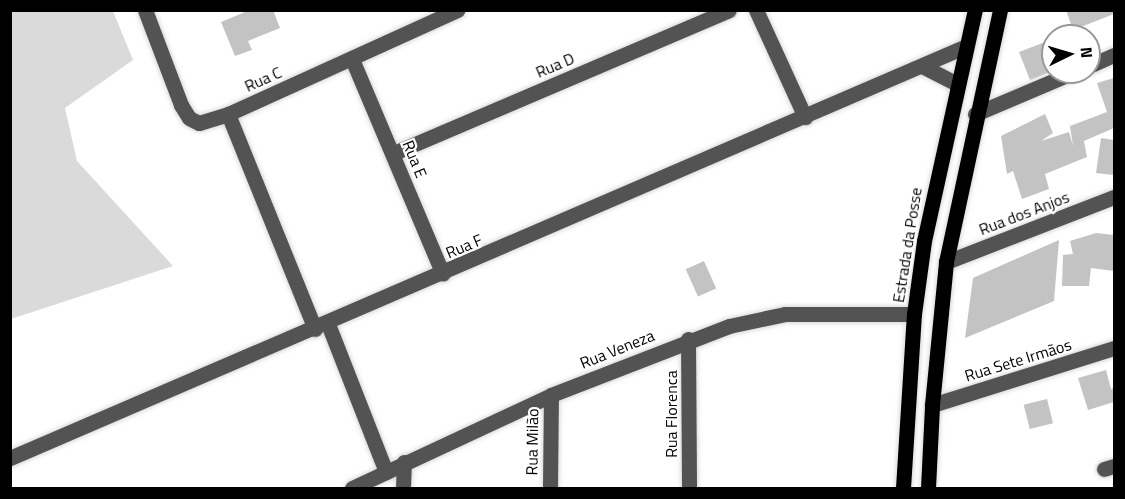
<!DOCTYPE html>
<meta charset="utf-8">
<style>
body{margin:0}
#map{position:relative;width:1125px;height:499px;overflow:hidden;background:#fff;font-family:"Titillium Web",sans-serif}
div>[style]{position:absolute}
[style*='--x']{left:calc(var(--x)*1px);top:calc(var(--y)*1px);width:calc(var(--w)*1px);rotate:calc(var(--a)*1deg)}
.green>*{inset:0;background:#dadada}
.building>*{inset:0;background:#c3c3c3;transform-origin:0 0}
.roads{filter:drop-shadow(0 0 2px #dbdbdb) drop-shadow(0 0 2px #dbdbdb)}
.minor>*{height:15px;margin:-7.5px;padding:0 7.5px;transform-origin:7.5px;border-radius:7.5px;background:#535353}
.major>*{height:15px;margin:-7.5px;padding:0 7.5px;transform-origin:7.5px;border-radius:7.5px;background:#000}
span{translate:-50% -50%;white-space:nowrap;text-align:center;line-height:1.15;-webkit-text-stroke:4.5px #fff;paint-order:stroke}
.street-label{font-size:16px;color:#000}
.frame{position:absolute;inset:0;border:12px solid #000;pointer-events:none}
.north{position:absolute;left:1041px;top:24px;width:60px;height:60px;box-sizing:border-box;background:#fff;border:2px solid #999;border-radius:50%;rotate:85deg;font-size:16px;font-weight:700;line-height:24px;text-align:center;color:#000}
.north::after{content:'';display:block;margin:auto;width:21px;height:27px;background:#000;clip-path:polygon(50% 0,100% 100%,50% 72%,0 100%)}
</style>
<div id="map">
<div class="green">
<div style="clip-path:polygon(10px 11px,113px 11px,133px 60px,65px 108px,77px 161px,173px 266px,11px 319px)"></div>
</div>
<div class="building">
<div style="clip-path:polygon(250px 10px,273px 10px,280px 28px,248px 41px,252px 50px,235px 56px,221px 22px)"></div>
<div style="clip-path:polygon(1066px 10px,1114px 10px,1114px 14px,1073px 30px)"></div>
<div style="clip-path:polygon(1053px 39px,1053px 71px,1030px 80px,1019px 52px)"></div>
<div style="clip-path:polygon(1114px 78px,1114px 128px,1084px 141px,1087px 157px,1045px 174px,1049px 189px,1022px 199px,1013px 171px,1007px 174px,1001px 136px,1045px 114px,1053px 133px,1041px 141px,1069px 132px,1073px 146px,1070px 126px,1107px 112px,1097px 83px)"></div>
<div style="clip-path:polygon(1101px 138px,1114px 140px,1114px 175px,1096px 173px)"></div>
<div style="clip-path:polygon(1096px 233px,1114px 235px,1114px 271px,1091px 268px,1089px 286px,1062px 286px,1063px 255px,1073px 254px,1070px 241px)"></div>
<div style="clip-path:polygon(1059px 240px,1054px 301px,965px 338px,973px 278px)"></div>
<div style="left:704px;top:261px;width:30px;height:20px;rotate:66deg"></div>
<div style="clip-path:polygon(1106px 370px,1111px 389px,1114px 388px,1114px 402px,1088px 410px,1078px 378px)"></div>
<div style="left:1047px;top:399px;width:25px;height:24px;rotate:76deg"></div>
</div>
<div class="roads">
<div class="minor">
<div style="--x:145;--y:10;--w:102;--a:69.2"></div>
<div style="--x:181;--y:105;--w:15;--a:58"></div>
<div style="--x:189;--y:118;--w:11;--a:27"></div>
<div style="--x:199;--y:123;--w:30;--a:-17"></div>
<div style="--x:228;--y:114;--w:252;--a:-24.4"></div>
<div style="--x:756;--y:10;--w:118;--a:65.4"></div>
<div style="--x:352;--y:59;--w:233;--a:67.1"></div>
<div style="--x:922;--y:66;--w:39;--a:27"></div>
<div style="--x:1089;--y:66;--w:27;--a:-24"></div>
<div style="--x:228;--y:114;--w:232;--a:68"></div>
<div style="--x:975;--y:114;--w:108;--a:-23"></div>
<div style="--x:394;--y:153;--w:364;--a:-23.1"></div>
<div style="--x:946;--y:262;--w:180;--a:-21.2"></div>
<div style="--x:328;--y:324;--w:159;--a:68.6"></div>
<div style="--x:688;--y:339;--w:149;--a:89.6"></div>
<div style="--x:932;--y:405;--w:191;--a:-17.4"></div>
<div style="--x:10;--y:458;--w:1041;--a:-23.31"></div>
<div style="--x:1104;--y:469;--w:10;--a:-17"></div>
<div style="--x:352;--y:488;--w:220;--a:-25"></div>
<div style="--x:551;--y:395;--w:191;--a:-21.2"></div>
<div style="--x:729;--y:326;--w:57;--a:-12.1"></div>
<div style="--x:785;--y:314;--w:129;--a:0"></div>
<div style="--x:403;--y:488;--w:26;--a:-88"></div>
<div style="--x:550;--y:488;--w:93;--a:-89.4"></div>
</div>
<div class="major">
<div style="--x:903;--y:488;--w:174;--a:-86.4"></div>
<div style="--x:914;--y:314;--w:74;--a:-82.2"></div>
<div style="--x:924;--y:241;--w:237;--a:-77.6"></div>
<div style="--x:928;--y:488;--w:83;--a:-87.2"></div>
<div style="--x:932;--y:405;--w:144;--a:-84.4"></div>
<div style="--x:946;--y:262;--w:258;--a:-77.9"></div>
</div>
</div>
<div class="street-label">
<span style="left:555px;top:65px;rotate:-23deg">Rua D</span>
<span style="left:263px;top:79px;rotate:-24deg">Rua C</span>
<span style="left:415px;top:159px;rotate:68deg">Rua E</span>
<span style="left:1024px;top:213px;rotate:-21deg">Rua dos Anjos</span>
<span style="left:907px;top:245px;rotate:-81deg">Estrada da Posse</span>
<span style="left:464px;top:246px;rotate:-23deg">Rua F</span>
<span style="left:617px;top:349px;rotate:-22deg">Rua Veneza</span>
<span style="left:1018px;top:360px;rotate:-17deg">Rua Sete Irmãos</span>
<span style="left:671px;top:414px;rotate:-90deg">Rua Florenca</span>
<span style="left:532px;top:442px;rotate:-89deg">Rua Milão</span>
</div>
<div class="frame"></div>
<div class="north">N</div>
</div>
